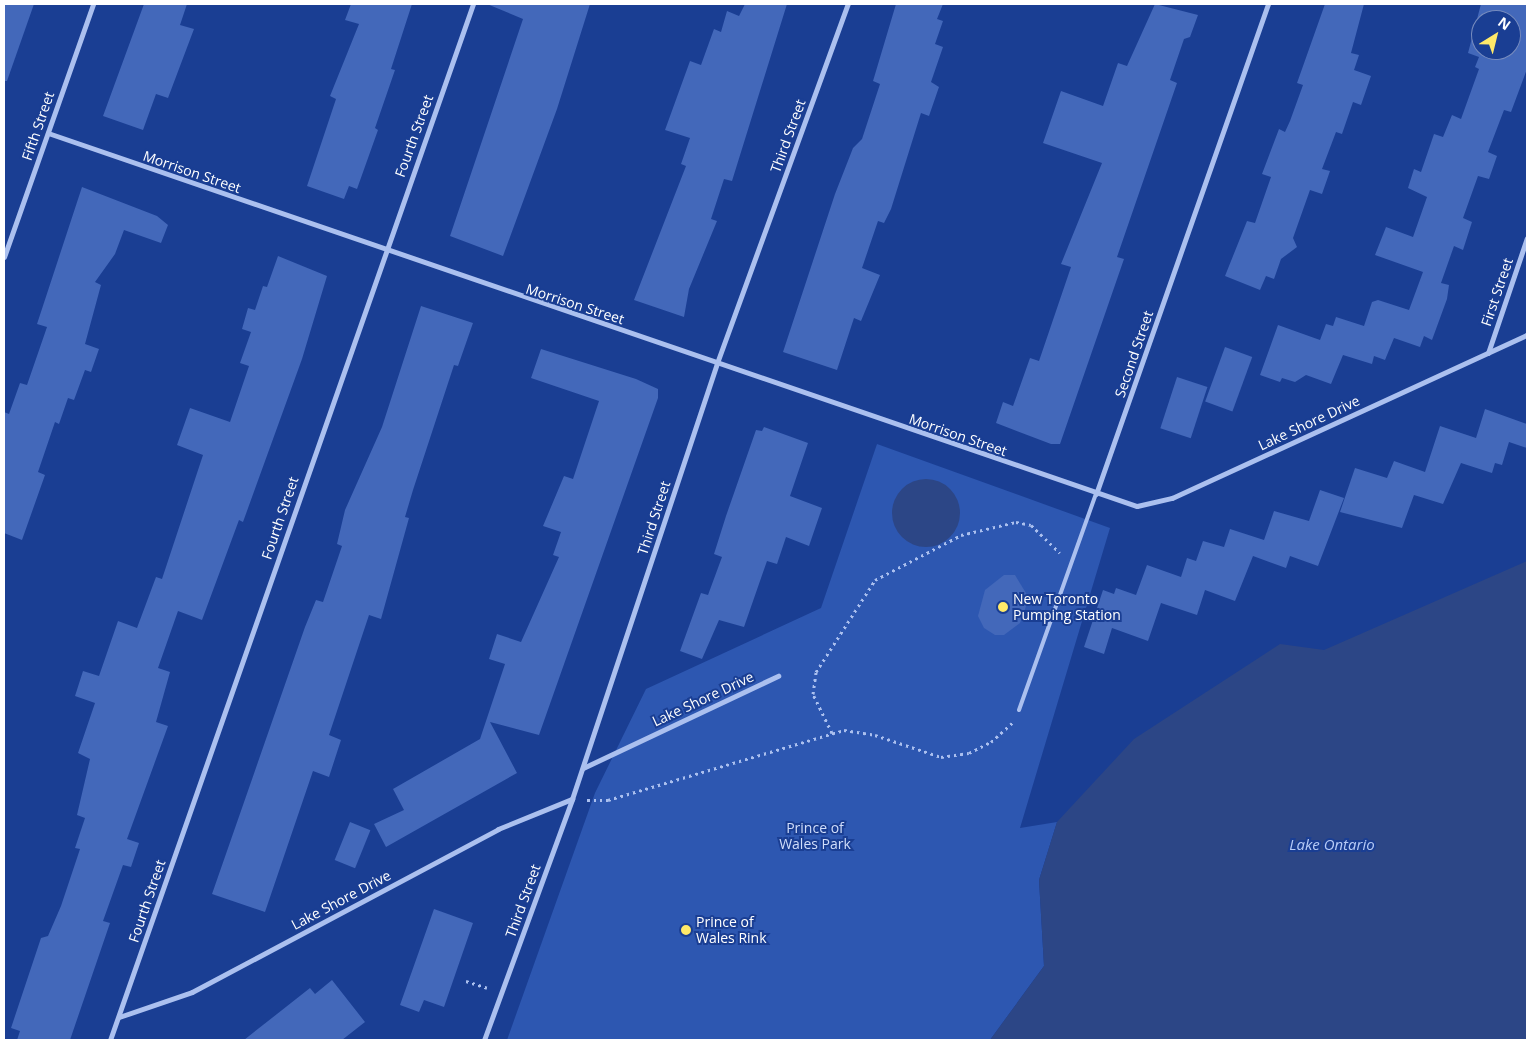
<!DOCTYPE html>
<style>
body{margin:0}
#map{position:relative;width:1531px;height:1044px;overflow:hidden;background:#1a3e93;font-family:"Open Sans",sans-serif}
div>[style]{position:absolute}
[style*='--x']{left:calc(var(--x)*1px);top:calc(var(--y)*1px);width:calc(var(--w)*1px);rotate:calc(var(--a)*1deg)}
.green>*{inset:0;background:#2d57b1}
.water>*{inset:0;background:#2c4686}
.round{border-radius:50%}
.building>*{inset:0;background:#4368ba;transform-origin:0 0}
.path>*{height:3px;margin-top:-1.5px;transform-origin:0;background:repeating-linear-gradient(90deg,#abc0ef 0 2.5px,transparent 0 6.5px)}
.lane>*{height:4px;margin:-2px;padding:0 2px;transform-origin:2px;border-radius:2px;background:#abc0ef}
.street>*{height:5px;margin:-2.5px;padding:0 2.5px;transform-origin:2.5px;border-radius:2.5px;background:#abc0ef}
.dots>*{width:14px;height:14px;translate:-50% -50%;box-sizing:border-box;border:2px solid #1a3e93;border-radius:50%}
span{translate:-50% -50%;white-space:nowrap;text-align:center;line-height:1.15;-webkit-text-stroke:4px #1a3e93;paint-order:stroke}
.street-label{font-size:14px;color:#fff}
.poi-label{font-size:14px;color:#fff}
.left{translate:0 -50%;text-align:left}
.park-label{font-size:14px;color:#d1defb}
.water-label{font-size:15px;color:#b7cbf6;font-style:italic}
.frame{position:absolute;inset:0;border:5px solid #fff;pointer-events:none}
.north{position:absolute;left:1471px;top:10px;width:50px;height:50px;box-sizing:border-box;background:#1a3e93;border:1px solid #768bbe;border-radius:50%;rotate:36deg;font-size:14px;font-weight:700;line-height:20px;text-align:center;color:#fff}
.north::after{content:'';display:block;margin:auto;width:18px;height:22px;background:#ffe969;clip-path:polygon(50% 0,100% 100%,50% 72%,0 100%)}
</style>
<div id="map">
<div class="green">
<div style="clip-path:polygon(877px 444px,1110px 528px,1020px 828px,1057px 822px,1039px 880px,1044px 966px,990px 1040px,507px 1040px,595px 793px,646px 689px,821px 608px)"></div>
</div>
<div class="water">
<div class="round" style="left:892px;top:479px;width:68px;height:68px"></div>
<div style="clip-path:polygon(1527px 561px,1527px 1040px,990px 1040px,1044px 966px,1039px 880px,1057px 822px,1134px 739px,1280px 644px,1324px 650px)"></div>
</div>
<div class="building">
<div style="clip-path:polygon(4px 4px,34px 4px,7px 81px,4px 81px)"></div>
<div style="clip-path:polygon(144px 4px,187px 4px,180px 25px,194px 29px,168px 98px,156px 94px,143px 130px,103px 116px)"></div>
<div style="clip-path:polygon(351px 4px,412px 4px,391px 69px,395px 70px,375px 128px,378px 130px,357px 189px,349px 186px,344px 199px,307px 186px,336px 99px,330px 96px,359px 24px,345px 20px)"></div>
<div style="clip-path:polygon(487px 4px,590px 4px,557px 109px,503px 256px,450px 236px,523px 19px)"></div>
<div style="clip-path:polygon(745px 4px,787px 4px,732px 181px,724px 179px,711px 219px,717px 221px,689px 289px,684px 317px,634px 300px,686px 166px,681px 164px,690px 138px,665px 130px,690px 61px,701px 65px,714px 29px,721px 32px,727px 11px,739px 16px)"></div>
<div style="clip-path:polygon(896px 4px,943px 4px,937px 19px,943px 21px,935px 44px,943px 47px,931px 82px,939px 87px,929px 116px,921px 113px,891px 209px,884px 223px,878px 221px,862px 268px,880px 275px,861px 321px,854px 318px,837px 370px,783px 352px,835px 194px,853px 148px,862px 139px,880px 84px,873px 81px)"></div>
<div style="clip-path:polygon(1155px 4px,1198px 15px,1190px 37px,1184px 39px,1170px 80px,1177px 83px,1117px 257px,1124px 259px,1060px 444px,1051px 444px,996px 423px,1003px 402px,1013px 406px,1030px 358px,1039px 361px,1071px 267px,1061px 264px,1102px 163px,1043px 143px,1061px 91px,1103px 106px,1118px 63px,1127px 66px)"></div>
<div style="clip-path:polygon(1325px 4px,1364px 4px,1351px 53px,1359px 55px,1354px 70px,1371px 76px,1361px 105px,1353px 102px,1342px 134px,1336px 132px,1322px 169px,1330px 171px,1322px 194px,1310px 190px,1293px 238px,1297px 247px,1281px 259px,1274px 279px,1266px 276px,1260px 290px,1225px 276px,1247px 221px,1255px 223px,1271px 177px,1262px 174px,1279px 129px,1285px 132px,1290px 121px,1303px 85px,1297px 83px)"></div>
<div style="clip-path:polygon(evenodd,1481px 4px,1527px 4px,1527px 69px,1511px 112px,1504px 110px,1488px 152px,1497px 156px,1489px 179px,1478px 176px,1463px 218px,1472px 222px,1463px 250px,1454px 246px,1441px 283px,1449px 285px,1447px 299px,1432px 340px,1424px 336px,1420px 347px,1394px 338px,1385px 360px,1374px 356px,1372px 364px,1343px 355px,1331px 384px,1306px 375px,1295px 382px,1282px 378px,1280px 382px,1260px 375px,1278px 325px,1320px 340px,1326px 324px,1333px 326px,1336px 317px,1364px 326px,1372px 302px,1378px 300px,1409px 310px,1423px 272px,1375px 255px,1386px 227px,1413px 237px,1427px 197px,1408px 188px,1414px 169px,1421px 172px,1434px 134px,1443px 137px,1452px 115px,1461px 119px,1479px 69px,1475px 67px,1479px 57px,1468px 53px,1481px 4px,1481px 20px,1511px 20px,1511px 50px,1481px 50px,1481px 20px)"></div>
<div style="clip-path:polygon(82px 187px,157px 216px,168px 225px,161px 243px,124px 230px,115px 254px,95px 282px,101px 285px,85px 344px,99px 349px,91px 372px,85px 370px,74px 400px,68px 398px,59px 424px,55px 422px,38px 472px,45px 475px,22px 540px,4px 533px,4px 412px,9px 414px,20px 383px,27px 385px,47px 327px,37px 324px)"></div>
<div style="clip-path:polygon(278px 256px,327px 276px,302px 359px,243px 522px,239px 520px,202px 620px,178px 611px,158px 668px,170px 672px,156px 722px,168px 726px,127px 839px,139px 843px,131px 867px,123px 865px,103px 921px,110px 923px,70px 1040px,17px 1040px,20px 1031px,11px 1028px,41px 938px,48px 936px,61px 906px,80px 849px,75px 848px,85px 818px,77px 815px,90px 759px,78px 753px,95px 703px,75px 696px,83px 671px,99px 676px,118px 621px,137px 628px,156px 577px,162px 579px,203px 455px,177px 445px,190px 408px,230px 422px,249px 366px,240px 363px,251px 332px,242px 329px,248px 308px,255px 310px,263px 286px,267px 287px)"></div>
<div style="clip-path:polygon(421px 306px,473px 323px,458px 366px,454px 365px,413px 490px,405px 517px,409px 518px,381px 619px,369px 615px,329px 735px,341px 740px,329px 777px,313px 771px,265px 912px,212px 894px,305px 627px,316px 600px,323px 602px,342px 546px,337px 544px,345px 510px,382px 427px)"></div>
<div style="left:1225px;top:347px;width:29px;height:58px;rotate:20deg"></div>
<div style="clip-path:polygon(541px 349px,636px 379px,658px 389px,658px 398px,539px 735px,490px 722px,517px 773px,386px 847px,374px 824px,404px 810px,393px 789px,480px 739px,505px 664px,489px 659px,497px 634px,521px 642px,559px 557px,553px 555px,561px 532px,543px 526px,564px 476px,573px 479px,599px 401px,531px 378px)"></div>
<div style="left:1177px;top:377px;width:32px;height:54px;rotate:18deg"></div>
<div style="clip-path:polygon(1485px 409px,1527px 424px,1527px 448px,1509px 442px,1502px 465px,1495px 463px,1492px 473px,1461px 463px,1443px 504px,1414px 495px,1402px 528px,1340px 512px,1355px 468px,1387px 478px,1394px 461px,1425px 472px,1440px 426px,1476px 438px)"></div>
<div style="clip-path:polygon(764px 427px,808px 443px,790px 496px,822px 508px,809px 546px,786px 537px,777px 564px,767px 561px,744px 627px,719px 620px,702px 659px,680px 651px,701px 593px,708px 595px,722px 557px,714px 554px,726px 516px,756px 430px,762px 431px)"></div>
<div style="clip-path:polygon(1320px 490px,1344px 498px,1318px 566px,1290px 556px,1286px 568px,1253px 556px,1235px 601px,1205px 590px,1197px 615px,1161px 603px,1148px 641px,1112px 628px,1104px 654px,1084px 647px,1103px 590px,1114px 594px,1116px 588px,1136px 595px,1147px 565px,1181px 577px,1187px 558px,1196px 561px,1203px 541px,1224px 547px,1230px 529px,1264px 540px,1274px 511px,1309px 521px)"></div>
<div style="clip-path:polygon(1004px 575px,1015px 575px,1029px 598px,1020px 623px,1004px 635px,995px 635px,984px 628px,978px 616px,985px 590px)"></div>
<div style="left:350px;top:822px;width:22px;height:41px;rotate:22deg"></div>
<div style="clip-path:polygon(434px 909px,473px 923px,444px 1007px,424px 1000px,419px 1012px,400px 1005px)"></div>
<div style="clip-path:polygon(332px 980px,365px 1022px,342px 1040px,244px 1040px,310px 988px,315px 994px)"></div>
</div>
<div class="path">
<div style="--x:832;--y:733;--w:43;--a:-116"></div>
<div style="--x:813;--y:694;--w:22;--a:-82"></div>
<div style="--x:816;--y:672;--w:109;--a:-57.3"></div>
<div style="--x:875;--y:580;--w:97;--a:-27.6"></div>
<div style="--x:961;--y:535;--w:57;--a:-13.3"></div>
<div style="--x:1016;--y:522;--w:15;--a:11"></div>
<div style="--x:1031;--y:525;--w:40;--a:44"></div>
<div style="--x:587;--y:800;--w:21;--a:0"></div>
<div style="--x:608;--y:800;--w:246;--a:-16.5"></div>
<div style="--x:844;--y:730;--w:31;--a:9"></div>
<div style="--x:875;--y:735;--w:70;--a:18.4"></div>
<div style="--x:941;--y:757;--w:28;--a:-8"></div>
<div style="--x:969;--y:753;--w:25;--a:-27"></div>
<div style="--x:991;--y:742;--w:30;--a:-42"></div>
<div style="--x:466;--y:981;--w:22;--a:18"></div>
</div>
<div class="lane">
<div style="--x:1019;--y:710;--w:229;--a:-70.4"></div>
</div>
<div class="street">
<div style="--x:48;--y:133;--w:1151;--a:18.91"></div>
<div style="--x:1137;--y:506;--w:36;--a:-13"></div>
<div style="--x:1172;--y:498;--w:391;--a:-24.7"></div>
<div style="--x:4;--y:257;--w:268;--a:-70.6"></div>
<div style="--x:1488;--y:353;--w:121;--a:-71.3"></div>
<div style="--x:1096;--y:494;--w:519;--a:-70.66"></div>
<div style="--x:583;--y:768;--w:216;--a:-25.3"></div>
<div style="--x:119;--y:1017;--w:77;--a:-18.9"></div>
<div style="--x:192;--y:992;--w:347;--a:-28"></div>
<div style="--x:498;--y:829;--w:80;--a:-22.1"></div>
<div style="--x:110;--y:1040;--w:1098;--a:-70.69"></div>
<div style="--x:484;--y:1040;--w:257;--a:-69.9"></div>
<div style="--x:572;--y:799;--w:459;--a:-71.6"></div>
<div style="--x:717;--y:363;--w:382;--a:-70"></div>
</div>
<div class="dots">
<div style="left:1003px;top:607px;background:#ffe969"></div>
<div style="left:686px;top:930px;background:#ffe969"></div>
</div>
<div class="street-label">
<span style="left:38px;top:126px;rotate:-71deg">Fifth Street</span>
<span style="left:414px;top:136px;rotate:-70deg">Fourth Street</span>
<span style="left:788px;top:136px;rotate:-70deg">Third Street</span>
<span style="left:192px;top:172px;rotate:19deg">Morrison Street</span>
<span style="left:1497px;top:292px;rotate:-71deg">First Street</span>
<span style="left:575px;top:304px;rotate:18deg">Morrison Street</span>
<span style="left:1134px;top:354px;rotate:-71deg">Second Street</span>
<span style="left:1309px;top:423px;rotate:-25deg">Lake Shore Drive</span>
<span style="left:958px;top:435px;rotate:19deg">Morrison Street</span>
<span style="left:280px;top:518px;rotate:-71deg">Fourth Street</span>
<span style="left:654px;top:518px;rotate:-72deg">Third Street</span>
<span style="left:703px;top:699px;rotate:-25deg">Lake Shore Drive</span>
<span style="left:341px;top:900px;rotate:-28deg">Lake Shore Drive</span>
<span style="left:147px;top:901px;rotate:-71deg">Fourth Street</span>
<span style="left:523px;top:901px;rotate:-70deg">Third Street</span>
</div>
<div class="poi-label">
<span class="left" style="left:1013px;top:607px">New Toronto<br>Pumping Station</span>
<span class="left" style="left:696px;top:930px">Prince of<br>Wales Rink</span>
</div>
<div class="park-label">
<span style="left:815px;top:836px">Prince of<br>Wales Park</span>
</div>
<div class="water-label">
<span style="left:1332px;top:845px">Lake Ontario</span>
</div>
<div class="frame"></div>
<div class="north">N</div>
</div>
